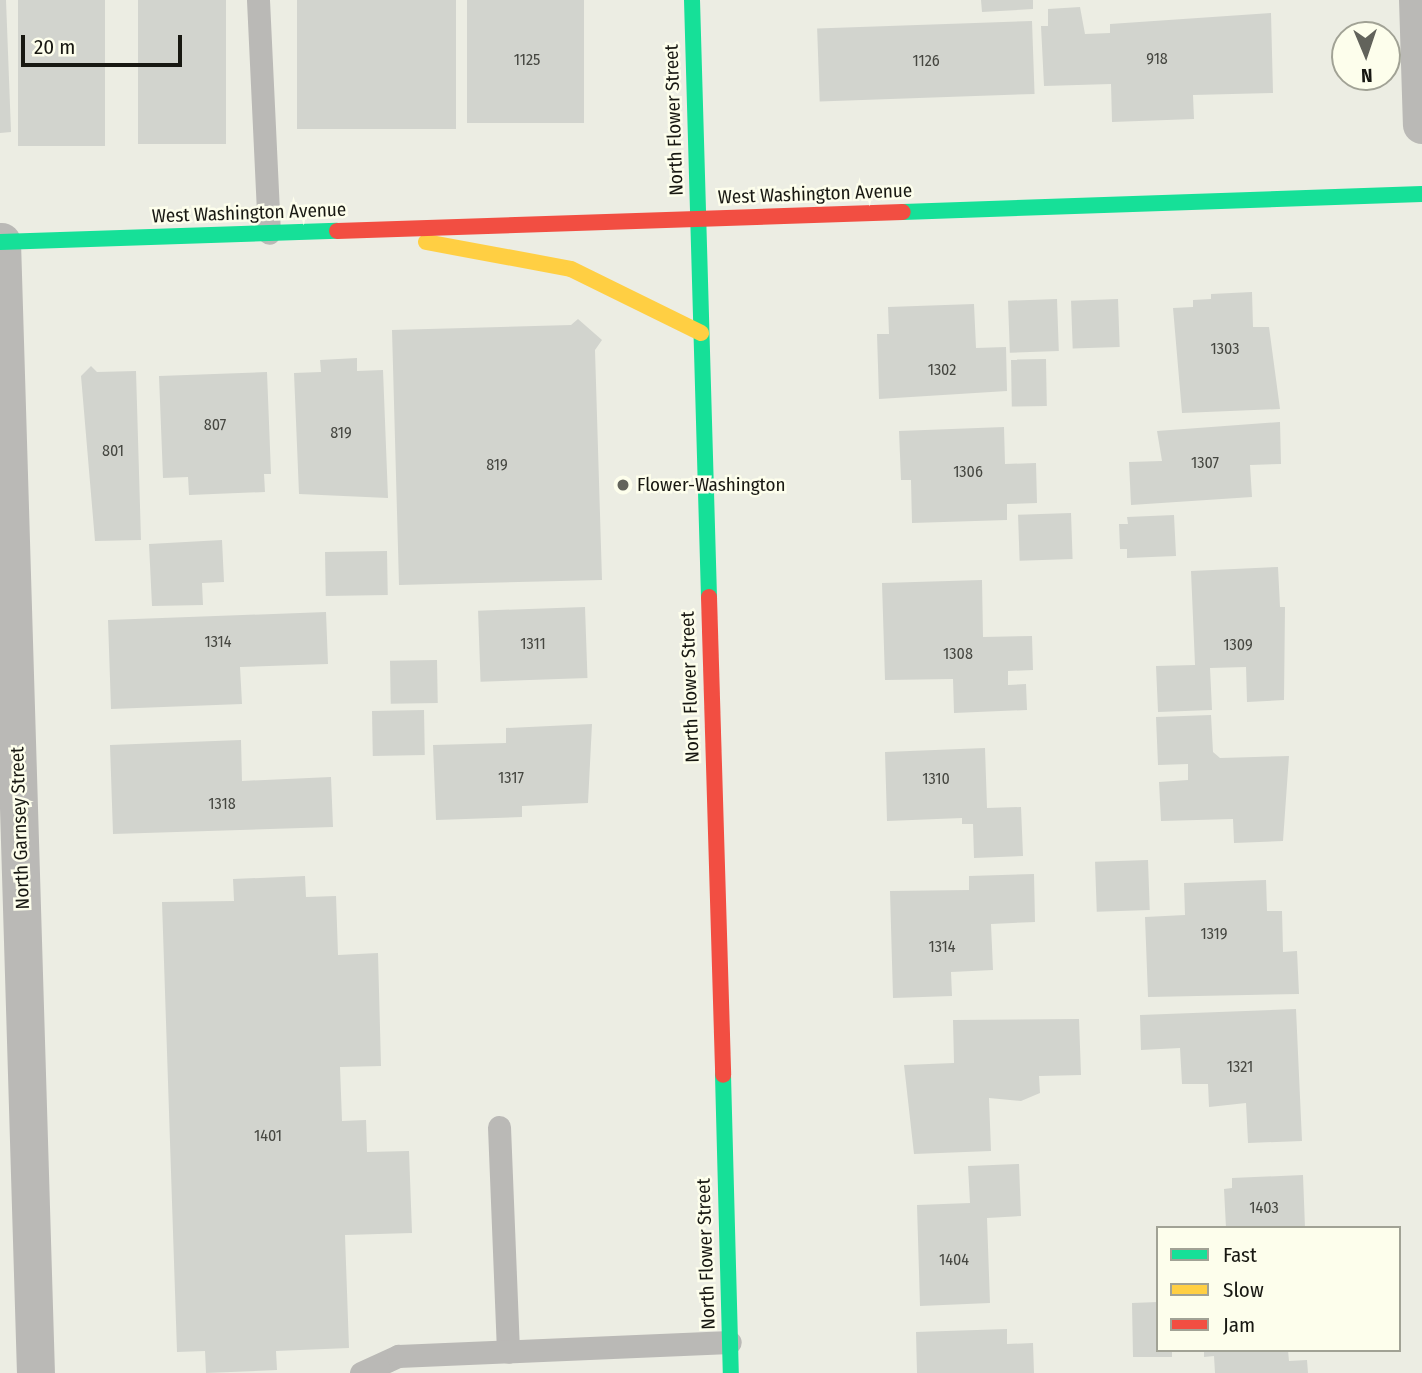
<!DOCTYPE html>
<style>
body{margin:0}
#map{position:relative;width:1422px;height:1373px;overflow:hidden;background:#ecede3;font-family:"Fira Sans Condensed",sans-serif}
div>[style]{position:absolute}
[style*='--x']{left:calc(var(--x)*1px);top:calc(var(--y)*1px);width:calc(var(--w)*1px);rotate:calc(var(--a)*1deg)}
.building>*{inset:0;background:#d2d4ce;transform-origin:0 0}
.lane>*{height:23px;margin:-11.5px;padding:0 11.5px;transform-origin:11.5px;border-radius:11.5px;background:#bab9b6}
.street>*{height:38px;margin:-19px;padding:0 19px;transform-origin:19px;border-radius:19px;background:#bab9b6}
.fast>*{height:16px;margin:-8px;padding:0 8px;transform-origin:8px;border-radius:8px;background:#16e098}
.slow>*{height:16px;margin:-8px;padding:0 8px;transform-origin:8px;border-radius:8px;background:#ffcf43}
.jam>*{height:16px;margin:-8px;padding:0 8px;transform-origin:8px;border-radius:8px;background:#f24e42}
.dots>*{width:19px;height:19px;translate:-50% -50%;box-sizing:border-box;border:4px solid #fdfeec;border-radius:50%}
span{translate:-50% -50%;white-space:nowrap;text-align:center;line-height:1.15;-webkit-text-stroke:5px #fdfeec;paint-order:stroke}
.number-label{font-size:16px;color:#464741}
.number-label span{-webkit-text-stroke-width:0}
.street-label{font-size:19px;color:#181812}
.poi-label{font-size:19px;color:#181812}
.left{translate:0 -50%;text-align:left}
.legend{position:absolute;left:1156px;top:1226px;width:245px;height:126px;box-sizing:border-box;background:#fdfeec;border:2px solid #a1a295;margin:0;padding:9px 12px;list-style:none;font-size:21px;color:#181812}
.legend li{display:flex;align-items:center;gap:14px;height:35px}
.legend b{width:35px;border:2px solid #a1a295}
.north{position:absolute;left:1331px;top:21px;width:70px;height:70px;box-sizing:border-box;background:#fdfeec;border:2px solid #a1a295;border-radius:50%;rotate:178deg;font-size:19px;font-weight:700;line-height:28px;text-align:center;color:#181812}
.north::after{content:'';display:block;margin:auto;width:24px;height:32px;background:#62635b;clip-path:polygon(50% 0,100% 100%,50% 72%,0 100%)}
.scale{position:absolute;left:21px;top:35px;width:161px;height:32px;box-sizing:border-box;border:4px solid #181812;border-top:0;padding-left:9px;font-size:21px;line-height:24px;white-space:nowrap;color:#181812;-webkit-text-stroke:5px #fdfeec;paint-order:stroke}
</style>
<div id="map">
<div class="building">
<div style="clip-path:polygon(0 0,6px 0,11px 132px,0 133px)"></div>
<div style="left:18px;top:0;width:87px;height:146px"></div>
<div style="left:138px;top:0;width:88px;height:144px"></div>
<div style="left:297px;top:0;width:159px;height:129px"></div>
<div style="left:467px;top:0;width:117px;height:123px"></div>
<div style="clip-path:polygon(981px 0,1033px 0,1033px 9px,982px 12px)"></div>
<div style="clip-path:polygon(1080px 7px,1085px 34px,1110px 33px,1110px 24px,1271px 13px,1273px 93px,1193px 95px,1194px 119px,1112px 122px,1111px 84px,1044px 86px,1041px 26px,1048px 26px,1048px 9px)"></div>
<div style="left:1032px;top:21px;width:73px;height:215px;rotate:88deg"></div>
<div style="clip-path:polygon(1252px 292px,1253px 327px,1269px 327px,1280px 409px,1182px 413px,1173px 308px,1193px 307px,1193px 300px,1211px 299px,1211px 294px)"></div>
<div style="left:1057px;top:299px;width:52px;height:49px;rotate:88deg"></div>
<div style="left:1118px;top:299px;width:48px;height:47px;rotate:88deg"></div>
<div style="clip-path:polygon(974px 304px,976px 348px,1006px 347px,1007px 391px,879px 399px,877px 334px,889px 334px,888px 307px)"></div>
<div style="clip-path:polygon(578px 319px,602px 340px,595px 350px,602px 580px,399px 585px,392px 330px,571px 325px)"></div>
<div style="clip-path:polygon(357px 358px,357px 371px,383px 370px,388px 498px,299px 494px,294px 373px,321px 372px,320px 360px)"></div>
<div style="left:1046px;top:359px;width:47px;height:35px;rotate:89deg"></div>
<div style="clip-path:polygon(91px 366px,97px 372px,136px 371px,141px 540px,95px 541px,81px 376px)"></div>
<div style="clip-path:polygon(267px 372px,271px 474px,264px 474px,265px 492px,189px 495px,188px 477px,163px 478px,159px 376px)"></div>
<div style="clip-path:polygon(1280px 422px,1281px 464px,1250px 465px,1252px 497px,1131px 505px,1129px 462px,1162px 461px,1157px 431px)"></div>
<div style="clip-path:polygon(1004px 427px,1005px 464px,1036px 463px,1037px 503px,1007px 504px,1007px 520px,912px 523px,911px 480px,901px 480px,899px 431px)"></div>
<div style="left:1071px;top:513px;width:46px;height:53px;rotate:88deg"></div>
<div style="clip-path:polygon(1174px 515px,1176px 556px,1127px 558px,1127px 549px,1120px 549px,1119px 524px,1128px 524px,1127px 517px)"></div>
<div style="clip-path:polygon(222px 540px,224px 582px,202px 583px,203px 605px,152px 606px,149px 544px)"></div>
<div style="left:387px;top:551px;width:44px;height:62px;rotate:89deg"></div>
<div style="clip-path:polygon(1278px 567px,1280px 607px,1285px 607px,1284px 700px,1247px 702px,1246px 667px,1210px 668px,1212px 710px,1158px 712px,1156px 666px,1195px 665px,1191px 571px)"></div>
<div style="clip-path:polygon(982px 580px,983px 637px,1032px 636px,1033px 670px,1008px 671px,1008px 685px,1026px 684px,1027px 710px,954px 713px,953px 679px,885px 680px,882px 583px)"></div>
<div style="left:585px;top:607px;width:71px;height:107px;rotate:88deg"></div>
<div style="clip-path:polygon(326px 612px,328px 664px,240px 667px,242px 704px,111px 709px,108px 620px)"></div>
<div style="left:437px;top:660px;width:43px;height:47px;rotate:89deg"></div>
<div style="left:424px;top:710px;width:45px;height:52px;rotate:89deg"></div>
<div style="clip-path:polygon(1211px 715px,1213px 752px,1220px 758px,1289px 756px,1283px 841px,1234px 843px,1233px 819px,1161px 821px,1159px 782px,1188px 780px,1188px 764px,1158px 765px,1156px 717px)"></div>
<div style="clip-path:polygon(592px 724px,588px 803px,522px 806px,522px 817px,436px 820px,433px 745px,506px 743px,506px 728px)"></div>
<div style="clip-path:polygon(241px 740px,242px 781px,331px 777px,333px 827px,113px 834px,110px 745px)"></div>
<div style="clip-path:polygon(985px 748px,987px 808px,1021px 807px,1023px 856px,974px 858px,973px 824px,962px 824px,962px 818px,887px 821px,885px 752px)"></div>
<div style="left:1148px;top:860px;width:50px;height:53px;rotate:88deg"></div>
<div style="clip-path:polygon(1034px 874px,1035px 922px,991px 924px,993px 970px,951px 972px,952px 996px,893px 998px,890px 891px,969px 890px,969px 876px)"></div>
<div style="clip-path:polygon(305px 876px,306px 897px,336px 896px,338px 955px,378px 953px,381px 1066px,340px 1067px,342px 1121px,366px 1120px,367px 1152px,409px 1151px,412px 1233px,345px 1235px,349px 1348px,276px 1351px,277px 1370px,206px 1373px,205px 1351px,177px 1352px,162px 902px,234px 901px,233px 879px)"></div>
<div style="clip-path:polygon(1266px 880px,1267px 911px,1282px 911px,1283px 952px,1297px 951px,1299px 994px,1148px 997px,1145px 917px,1185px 915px,1184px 883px)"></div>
<div style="clip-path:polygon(1296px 1009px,1302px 1141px,1248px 1143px,1246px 1103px,1209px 1107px,1208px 1084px,1182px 1084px,1180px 1048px,1141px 1050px,1140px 1015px)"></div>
<div style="clip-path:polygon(1079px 1019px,1081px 1075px,1039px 1076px,1040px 1093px,1021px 1101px,989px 1098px,991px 1151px,914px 1154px,904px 1065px,954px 1063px,953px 1020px)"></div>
<div style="clip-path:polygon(1019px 1164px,1021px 1216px,987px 1218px,990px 1303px,920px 1306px,917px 1205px,970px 1203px,968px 1166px)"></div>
<div style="clip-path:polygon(1303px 1175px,1305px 1228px,1226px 1228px,1224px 1189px,1232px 1188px,1232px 1178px)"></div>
<div style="clip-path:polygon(1158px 1302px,1158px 1350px,1172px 1350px,1172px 1357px,1133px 1357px,1132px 1303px)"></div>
<div style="clip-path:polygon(1007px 1329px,1007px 1344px,1033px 1343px,1034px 1373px,917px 1373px,916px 1332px)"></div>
<div style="clip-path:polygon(1204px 1350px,1288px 1350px,1289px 1361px,1307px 1360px,1308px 1373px,1215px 1373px,1214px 1356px,1204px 1357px)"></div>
</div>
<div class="lane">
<div style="--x:258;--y:0;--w:233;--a:87.3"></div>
<div style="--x:499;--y:1127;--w:225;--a:87.7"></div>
<div style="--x:361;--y:1373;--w:41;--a:-24.7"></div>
<div style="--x:398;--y:1356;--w:332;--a:-2.4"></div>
</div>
<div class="street">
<div style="--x:1418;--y:0;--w:125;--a:88.2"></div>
<div style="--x:2;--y:242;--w:1132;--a:88.28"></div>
</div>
<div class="fast">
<div style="--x:692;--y:0;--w:597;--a:88.37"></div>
<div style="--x:903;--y:212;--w:519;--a:-1.99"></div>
<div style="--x:0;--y:242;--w:337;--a:-1.9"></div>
<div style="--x:723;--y:1075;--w:298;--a:88.5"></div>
</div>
<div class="slow">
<div style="--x:426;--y:242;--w:147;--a:10.5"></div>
<div style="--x:571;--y:269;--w:145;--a:26.2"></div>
</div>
<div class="jam">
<div style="--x:337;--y:231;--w:566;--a:-1.92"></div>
<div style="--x:709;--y:597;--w:478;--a:88.3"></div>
</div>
<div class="dots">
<div style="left:623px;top:485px;background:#62635b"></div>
</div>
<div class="number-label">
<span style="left:1157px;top:59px">918</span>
<span style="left:527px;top:60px">1125</span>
<span style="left:926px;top:61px">1126</span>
<span style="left:1225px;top:349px">1303</span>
<span style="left:942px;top:370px">1302</span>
<span style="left:215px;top:425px">807</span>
<span style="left:341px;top:433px">819</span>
<span style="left:113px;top:451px">801</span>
<span style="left:1205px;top:463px">1307</span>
<span style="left:497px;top:465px">819</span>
<span style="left:968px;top:472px">1306</span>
<span style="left:218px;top:642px">1314</span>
<span style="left:533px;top:644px">1311</span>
<span style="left:1238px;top:645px">1309</span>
<span style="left:958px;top:654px">1308</span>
<span style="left:511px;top:778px">1317</span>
<span style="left:936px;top:779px">1310</span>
<span style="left:222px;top:804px">1318</span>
<span style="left:1214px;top:934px">1319</span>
<span style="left:942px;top:947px">1314</span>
<span style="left:1240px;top:1067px">1321</span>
<span style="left:268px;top:1136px">1401</span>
<span style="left:1264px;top:1208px">1403</span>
<span style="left:954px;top:1260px">1404</span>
</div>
<div class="street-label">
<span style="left:674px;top:120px;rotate:-92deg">North Flower Street</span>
<span style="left:815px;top:194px;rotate:-2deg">West Washington Avenue</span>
<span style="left:249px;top:213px;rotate:-2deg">West Washington Avenue</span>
<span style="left:690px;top:687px;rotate:-92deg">North Flower Street</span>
<span style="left:20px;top:828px;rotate:-92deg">North Garnsey Street</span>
<span style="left:706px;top:1254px;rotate:-92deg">North Flower Street</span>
</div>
<div class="poi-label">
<span class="left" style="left:637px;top:485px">Flower-Washington</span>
</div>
<ul class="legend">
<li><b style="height:9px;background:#16e098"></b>Fast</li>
<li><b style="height:9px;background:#ffcf43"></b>Slow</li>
<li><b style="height:9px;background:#f24e42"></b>Jam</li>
</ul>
<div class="north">N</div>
<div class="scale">20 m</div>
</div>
